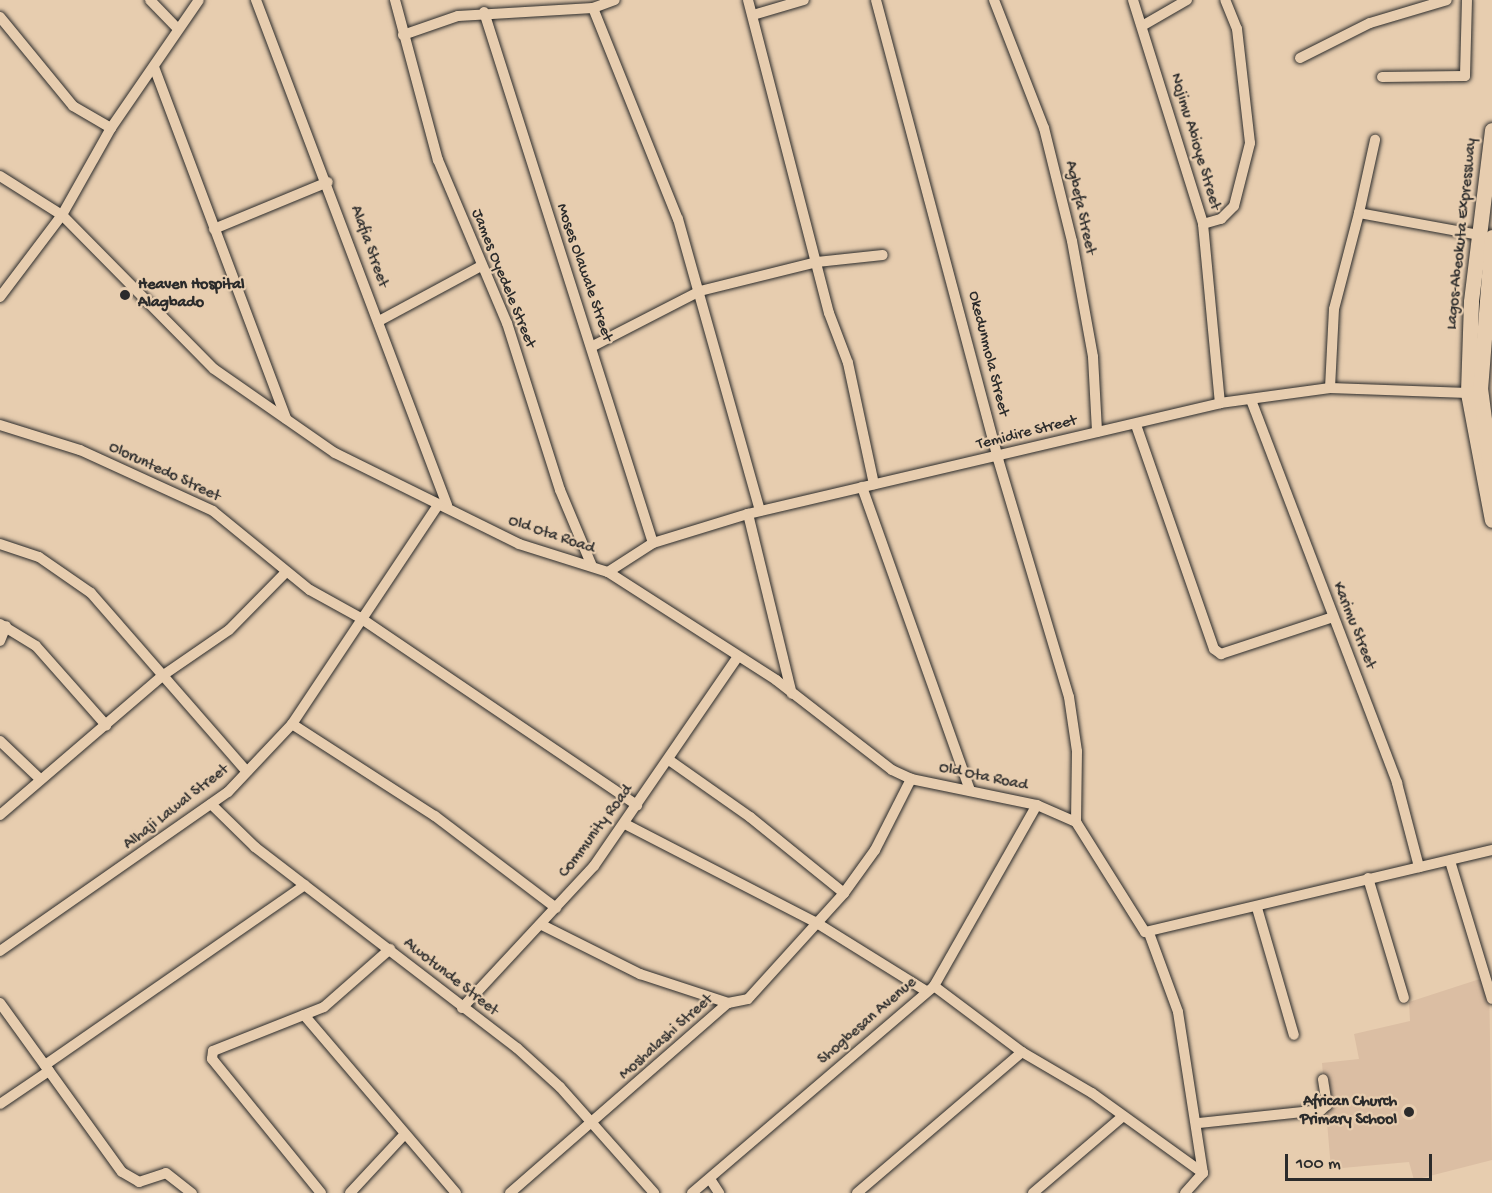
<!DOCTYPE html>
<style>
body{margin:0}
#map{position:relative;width:1492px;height:1193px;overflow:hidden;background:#e7cdaf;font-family:"Gochi Hand",sans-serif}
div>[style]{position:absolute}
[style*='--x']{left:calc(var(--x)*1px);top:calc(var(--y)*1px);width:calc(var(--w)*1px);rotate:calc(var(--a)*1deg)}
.built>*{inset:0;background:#dbbea3}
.roads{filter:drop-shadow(0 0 2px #2b2b2b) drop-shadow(0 0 2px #2b2b2b)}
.minor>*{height:10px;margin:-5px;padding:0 5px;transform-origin:5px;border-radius:5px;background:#e7cdaf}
.highway>*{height:15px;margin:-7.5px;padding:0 7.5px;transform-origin:7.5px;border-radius:7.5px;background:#e7cdaf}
.dots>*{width:16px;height:16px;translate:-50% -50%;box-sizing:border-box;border:3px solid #e7cdaf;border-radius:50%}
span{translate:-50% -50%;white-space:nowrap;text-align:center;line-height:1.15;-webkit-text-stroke:4.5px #e7cdaf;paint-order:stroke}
.street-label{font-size:16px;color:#2b2b2b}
.poi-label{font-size:16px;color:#2b2b2b;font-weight:700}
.left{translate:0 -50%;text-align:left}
.right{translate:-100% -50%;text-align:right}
.scale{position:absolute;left:1285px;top:1154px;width:147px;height:27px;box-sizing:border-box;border:3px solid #2b2b2b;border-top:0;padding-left:8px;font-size:18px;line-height:21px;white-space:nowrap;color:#2b2b2b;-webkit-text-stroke:4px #e7cdaf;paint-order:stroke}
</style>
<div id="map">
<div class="built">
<div style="clip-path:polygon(1489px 976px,1492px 1160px,1414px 1180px,1409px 1162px,1331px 1169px,1322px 1063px,1359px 1059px,1354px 1034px,1410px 1021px,1409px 1002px)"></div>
</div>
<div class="roads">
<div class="minor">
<div style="--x:150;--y:0;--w:39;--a:46"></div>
<div style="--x:256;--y:0;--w:540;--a:69.28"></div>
<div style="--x:395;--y:0;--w:166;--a:75"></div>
<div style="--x:438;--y:160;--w:177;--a:67.1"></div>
<div style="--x:507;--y:323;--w:175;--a:72.4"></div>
<div style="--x:560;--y:490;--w:82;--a:67.2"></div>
<div style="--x:748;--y:0;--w:323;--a:75.5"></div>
<div style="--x:829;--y:313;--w:53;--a:69.2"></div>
<div style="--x:848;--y:363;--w:124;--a:77.9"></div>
<div style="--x:876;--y:0;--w:475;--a:75.1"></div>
<div style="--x:998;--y:459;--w:248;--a:73.4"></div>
<div style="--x:1069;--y:697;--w:55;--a:81.6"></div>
<div style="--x:1077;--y:751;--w:71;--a:90.8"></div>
<div style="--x:994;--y:0;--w:137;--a:68.7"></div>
<div style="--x:1044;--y:128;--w:116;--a:76.1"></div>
<div style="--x:1072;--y:241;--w:118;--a:79.7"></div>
<div style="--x:1093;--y:357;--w:75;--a:86.9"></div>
<div style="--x:1133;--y:0;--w:235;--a:72.6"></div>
<div style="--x:1203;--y:224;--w:180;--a:84.6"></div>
<div style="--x:593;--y:8;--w:227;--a:68.1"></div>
<div style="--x:678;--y:219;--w:303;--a:74.3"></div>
<div style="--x:484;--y:12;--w:557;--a:72.35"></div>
<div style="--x:753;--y:15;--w:53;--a:-16.4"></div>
<div style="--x:0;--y:17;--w:115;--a:50.6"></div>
<div style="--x:73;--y:106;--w:44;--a:30.1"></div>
<div style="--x:1142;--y:26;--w:52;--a:-30"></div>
<div style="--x:403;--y:35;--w:58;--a:-19.1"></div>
<div style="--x:458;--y:16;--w:135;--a:-3.4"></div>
<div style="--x:593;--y:8;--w:23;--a:-20"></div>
<div style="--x:1300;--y:58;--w:78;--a:-26.6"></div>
<div style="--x:1370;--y:23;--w:80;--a:-16.6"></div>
<div style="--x:154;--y:67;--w:376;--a:69.4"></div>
<div style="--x:1382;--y:77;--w:83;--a:-0.7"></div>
<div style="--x:1465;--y:76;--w:76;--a:-88.5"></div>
<div style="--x:0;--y:176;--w:73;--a:32.2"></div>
<div style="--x:62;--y:215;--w:216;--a:45.4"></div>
<div style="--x:214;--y:369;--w:147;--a:34.8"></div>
<div style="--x:335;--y:453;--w:205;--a:26.3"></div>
<div style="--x:519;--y:544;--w:93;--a:17.5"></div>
<div style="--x:608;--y:572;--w:200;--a:32.7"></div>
<div style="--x:776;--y:680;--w:147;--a:37.8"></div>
<div style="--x:892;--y:770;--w:21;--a:25"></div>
<div style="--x:911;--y:779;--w:129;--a:11.7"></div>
<div style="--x:1037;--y:805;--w:43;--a:23.6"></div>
<div style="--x:1076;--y:822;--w:130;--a:57.9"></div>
<div style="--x:1145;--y:932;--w:357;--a:-13.3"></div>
<div style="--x:1359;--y:213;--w:75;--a:-77.6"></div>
<div style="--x:1203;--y:224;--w:19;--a:-16"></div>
<div style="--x:1221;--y:219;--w:18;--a:-45"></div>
<div style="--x:1234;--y:206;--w:65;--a:-75.7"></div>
<div style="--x:1250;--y:143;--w:115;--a:-96.5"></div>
<div style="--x:1237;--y:29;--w:31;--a:-112"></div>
<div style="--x:214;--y:229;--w:123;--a:-22.4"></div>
<div style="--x:0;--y:297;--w:103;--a:-52.9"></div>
<div style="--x:62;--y:215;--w:100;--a:-60.6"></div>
<div style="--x:111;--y:128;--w:155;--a:-55.5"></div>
<div style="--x:379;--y:321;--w:116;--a:-28.3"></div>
<div style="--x:593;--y:346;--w:120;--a:-27.2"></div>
<div style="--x:700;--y:291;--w:121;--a:-13.9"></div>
<div style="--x:817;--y:262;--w:66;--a:-6.1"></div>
<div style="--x:1330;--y:388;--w:79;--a:-87.1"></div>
<div style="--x:1334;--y:309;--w:99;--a:-75.4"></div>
<div style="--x:1359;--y:213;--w:122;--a:10.4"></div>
<div style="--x:1251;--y:400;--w:410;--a:69.1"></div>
<div style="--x:1397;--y:783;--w:87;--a:75.3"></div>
<div style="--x:0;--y:425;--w:84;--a:17.4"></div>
<div style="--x:80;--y:450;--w:146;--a:24.6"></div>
<div style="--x:213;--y:511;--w:125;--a:39.2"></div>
<div style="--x:310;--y:590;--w:56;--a:28.9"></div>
<div style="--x:359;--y:617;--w:336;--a:34.1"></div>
<div style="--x:1136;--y:425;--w:237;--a:70.8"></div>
<div style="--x:1214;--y:649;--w:9;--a:36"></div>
<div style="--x:1221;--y:654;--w:118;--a:-18.3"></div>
<div style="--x:862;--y:487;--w:322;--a:70.4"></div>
<div style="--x:748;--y:514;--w:185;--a:76.3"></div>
<div style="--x:0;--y:544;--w:41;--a:18.4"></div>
<div style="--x:39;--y:557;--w:63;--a:34.7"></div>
<div style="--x:91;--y:593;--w:237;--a:48.9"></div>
<div style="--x:608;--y:572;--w:54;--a:-32.8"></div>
<div style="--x:653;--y:543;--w:99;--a:-17"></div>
<div style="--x:748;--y:514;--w:485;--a:-13.2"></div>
<div style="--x:1220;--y:403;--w:111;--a:-7.8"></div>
<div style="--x:1330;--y:388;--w:138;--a:2.1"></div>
<div style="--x:0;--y:624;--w:42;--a:31.4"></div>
<div style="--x:36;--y:646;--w:106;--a:48.5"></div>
<div style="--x:0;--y:641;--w:16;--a:-68"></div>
<div style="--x:292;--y:724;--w:170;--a:32.8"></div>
<div style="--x:435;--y:816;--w:152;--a:37.2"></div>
<div style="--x:0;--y:741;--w:55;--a:43.5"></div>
<div style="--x:669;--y:760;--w:99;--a:35.1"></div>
<div style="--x:750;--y:817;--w:121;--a:39"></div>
<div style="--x:211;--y:804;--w:62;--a:44.3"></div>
<div style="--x:255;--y:847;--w:330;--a:37.5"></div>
<div style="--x:517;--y:1048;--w:58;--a:42.2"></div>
<div style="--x:560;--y:1087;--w:142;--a:48.4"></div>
<div style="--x:0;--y:815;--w:213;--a:-40.6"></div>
<div style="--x:162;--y:676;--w:81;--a:-34.5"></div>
<div style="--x:229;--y:630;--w:81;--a:-45.5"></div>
<div style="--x:625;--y:824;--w:214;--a:27.3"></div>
<div style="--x:815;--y:922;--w:131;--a:31.9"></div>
<div style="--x:1450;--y:861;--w:144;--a:73.1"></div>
<div style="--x:1368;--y:878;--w:125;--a:73.3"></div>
<div style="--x:1257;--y:908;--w:132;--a:73.8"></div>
<div style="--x:542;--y:925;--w:110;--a:26.6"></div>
<div style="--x:640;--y:974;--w:93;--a:18.2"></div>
<div style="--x:1149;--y:933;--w:84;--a:69.8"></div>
<div style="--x:1178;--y:1012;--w:163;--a:81.2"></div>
<div style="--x:0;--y:951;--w:278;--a:-34.9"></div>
<div style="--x:228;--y:792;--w:93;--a:-46.7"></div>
<div style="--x:292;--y:724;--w:263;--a:-56.3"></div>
<div style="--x:934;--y:986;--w:110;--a:36.9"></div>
<div style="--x:1022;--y:1052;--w:81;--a:30.4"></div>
<div style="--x:1092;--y:1093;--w:137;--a:35.8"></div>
<div style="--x:0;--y:1003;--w:208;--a:54.2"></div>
<div style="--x:122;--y:1172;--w:20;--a:30"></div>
<div style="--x:139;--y:1182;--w:28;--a:-18"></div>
<div style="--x:166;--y:1173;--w:33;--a:38"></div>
<div style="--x:462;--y:1008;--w:194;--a:-47.1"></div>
<div style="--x:594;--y:866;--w:252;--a:-55.5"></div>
<div style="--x:304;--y:1015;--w:234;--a:49.5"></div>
<div style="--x:45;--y:1065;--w:316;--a:-34.7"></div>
<div style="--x:0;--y:1104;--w:59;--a:-34"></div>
<div style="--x:1199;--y:1123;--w:123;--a:-6.1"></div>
<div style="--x:1321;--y:1110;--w:8;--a:-40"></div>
<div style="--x:1327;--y:1105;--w:26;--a:-99"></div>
<div style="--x:710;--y:1179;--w:17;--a:57"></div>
<div style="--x:321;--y:1193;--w:173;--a:-129.1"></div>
<div style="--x:212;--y:1059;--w:8;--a:-83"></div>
<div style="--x:213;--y:1051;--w:119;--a:-21.6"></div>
<div style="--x:324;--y:1007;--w:88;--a:-41.3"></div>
<div style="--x:350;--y:1193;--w:78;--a:-47.1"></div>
<div style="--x:510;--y:1193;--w:289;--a:-41.1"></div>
<div style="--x:728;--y:1003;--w:20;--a:-11"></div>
<div style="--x:748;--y:999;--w:143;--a:-47.8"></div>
<div style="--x:844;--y:893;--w:53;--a:-54.2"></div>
<div style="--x:875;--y:850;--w:80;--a:-63.1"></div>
<div style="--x:692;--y:1193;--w:318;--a:-40.5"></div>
<div style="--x:934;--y:986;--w:208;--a:-60.4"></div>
<div style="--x:857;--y:1193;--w:217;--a:-40.5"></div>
<div style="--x:1033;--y:1193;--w:118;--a:-40.5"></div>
<div style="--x:1185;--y:1193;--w:27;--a:-48"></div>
</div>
<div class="highway">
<div style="--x:1492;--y:130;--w:173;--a:97"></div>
<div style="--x:1471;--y:302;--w:91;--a:91.9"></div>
<div style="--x:1468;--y:393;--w:129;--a:79.3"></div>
<div style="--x:1492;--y:237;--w:151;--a:94.5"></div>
<div style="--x:1480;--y:388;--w:93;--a:82.6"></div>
</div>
</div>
<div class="dots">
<div style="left:125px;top:295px;background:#2b2b2b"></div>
<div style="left:1409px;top:1112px;background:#2b2b2b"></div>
</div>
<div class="street-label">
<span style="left:1194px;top:142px;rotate:73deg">Nojimu Abioye Street</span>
<span style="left:1079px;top:208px;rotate:77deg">Agbefa Street</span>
<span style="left:1463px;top:234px;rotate:-84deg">Lagos-Abeokuta Expressway</span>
<span style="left:368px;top:247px;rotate:70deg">Alafia Street</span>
<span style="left:583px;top:273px;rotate:71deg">Moses Olawale Street</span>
<span style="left:502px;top:279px;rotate:68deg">James Oyedele Street</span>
<span style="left:987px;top:354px;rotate:76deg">Okedunmola Street</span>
<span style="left:1027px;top:434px;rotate:-14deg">Temidire Street</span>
<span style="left:164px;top:473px;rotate:25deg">Oloruntedo Street</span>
<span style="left:551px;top:536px;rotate:19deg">Old Ota Road</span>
<span style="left:1353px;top:626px;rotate:68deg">Karimu Street</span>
<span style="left:983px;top:778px;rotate:12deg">Old Ota Road</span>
<span style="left:177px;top:808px;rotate:-38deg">Alhaji Lawal Street</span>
<span style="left:597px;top:832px;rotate:-53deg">Community Road</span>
<span style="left:450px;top:978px;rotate:38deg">Awotunde Street</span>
<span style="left:868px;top:1022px;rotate:-41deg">Shogbesan Avenue</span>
<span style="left:667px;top:1038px;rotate:-42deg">Moshalashi Street</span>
</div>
<div class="poi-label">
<span class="left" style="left:138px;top:295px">Heaven Hospital<br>Alagbado</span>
<span class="right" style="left:1397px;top:1112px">African Church<br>Primary School</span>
</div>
<div class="scale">100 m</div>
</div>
